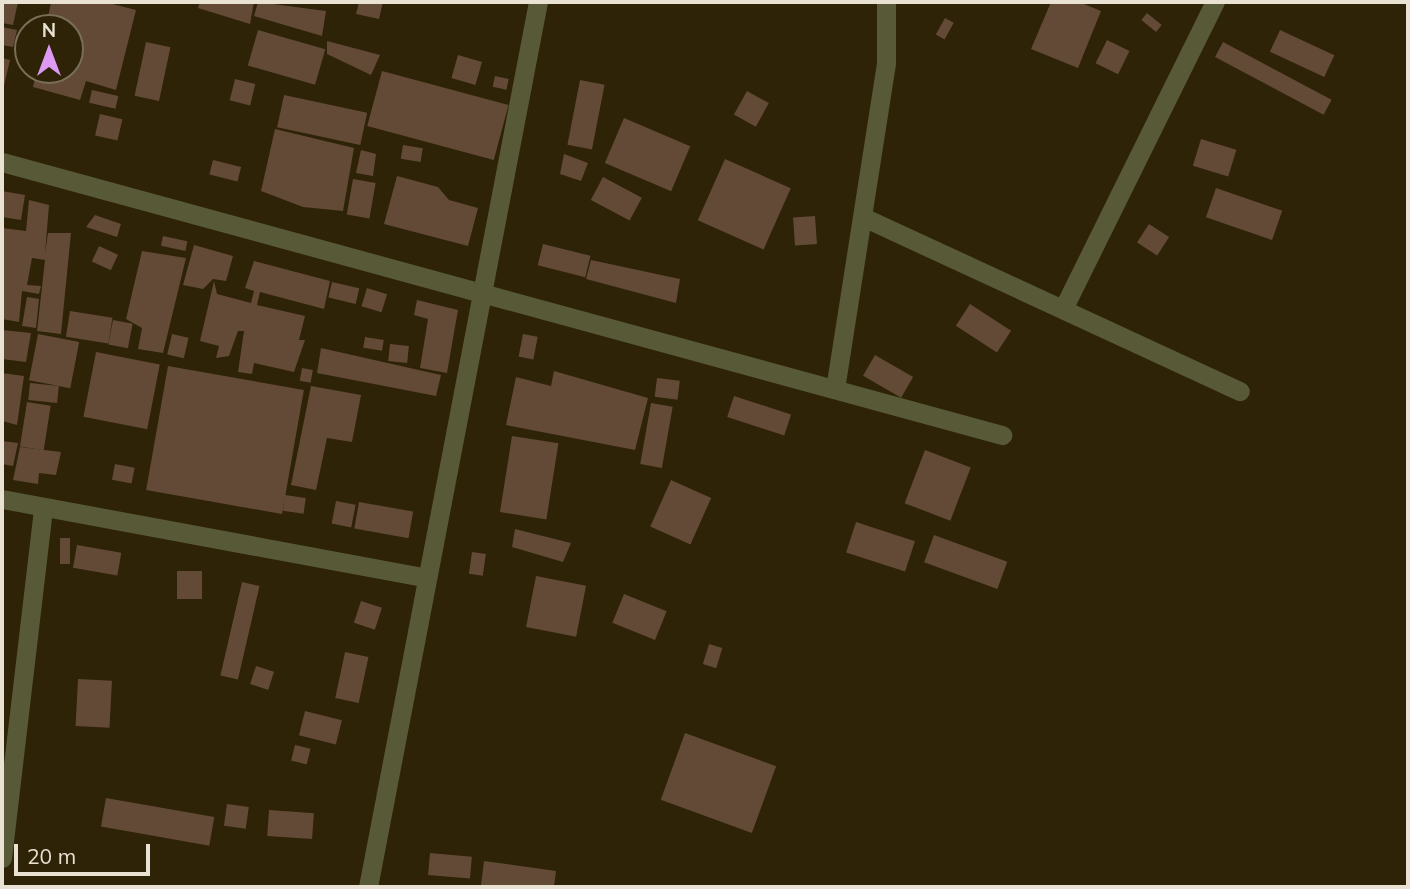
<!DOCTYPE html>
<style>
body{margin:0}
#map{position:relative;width:1410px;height:889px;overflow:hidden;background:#2e2207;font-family:Mulish,sans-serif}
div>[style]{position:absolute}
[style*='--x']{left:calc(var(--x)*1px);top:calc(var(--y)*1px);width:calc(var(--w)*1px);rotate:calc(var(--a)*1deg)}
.building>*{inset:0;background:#624a37;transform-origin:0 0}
.minor>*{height:19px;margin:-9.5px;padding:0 9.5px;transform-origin:9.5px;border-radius:9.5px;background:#575937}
span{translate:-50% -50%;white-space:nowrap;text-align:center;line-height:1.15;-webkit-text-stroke:6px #2e2207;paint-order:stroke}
.frame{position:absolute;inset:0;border:4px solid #e9e2d2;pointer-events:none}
.north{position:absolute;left:14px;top:14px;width:70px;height:70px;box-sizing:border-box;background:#2e2207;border:2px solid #796f58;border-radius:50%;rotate:0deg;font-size:19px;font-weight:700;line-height:28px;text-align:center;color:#e9e2d2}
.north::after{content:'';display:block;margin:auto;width:24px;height:32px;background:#dd99f3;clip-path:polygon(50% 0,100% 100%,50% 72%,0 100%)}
.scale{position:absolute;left:14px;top:844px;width:136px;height:32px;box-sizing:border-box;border:4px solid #e9e2d2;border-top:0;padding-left:9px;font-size:21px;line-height:24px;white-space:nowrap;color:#e9e2d2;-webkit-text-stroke:5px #2e2207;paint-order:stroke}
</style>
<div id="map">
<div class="building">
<div style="clip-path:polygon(2px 2px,18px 2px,13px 25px,2px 23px)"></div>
<div style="clip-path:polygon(51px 2px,105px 2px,136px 10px,116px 90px,86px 81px,80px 100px,33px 87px,37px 70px,70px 70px,70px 28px,46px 28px)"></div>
<div style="clip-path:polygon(200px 2px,254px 2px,250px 24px,198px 8px)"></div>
<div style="clip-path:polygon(258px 2px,326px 11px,322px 36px,254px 16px)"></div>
<div style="clip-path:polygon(359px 2px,383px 2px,379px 19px,356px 14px)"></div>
<div style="clip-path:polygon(1051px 2px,1079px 2px,1101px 11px,1078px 68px,1031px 49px)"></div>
<div style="left:1147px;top:13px;width:19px;height:9px;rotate:39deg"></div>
<div style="left:945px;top:18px;width:10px;height:19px;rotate:29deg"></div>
<div style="clip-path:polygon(2px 27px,17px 30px,13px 47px,2px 45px)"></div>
<div style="left:258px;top:30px;width:70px;height:37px;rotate:16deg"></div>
<div style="left:1280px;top:30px;width:60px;height:24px;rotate:25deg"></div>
<div style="left:1107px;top:40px;width:25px;height:26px;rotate:26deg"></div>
<div style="clip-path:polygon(327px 41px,380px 55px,371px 75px,327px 54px)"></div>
<div style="left:146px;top:42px;width:25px;height:55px;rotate:12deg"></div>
<div style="left:1223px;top:42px;width:123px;height:17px;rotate:28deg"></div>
<div style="left:458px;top:55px;width:25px;height:24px;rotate:16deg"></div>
<div style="clip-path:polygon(2px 58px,10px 60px,3px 90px,2px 90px)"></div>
<div style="left:382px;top:71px;width:131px;height:57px;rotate:15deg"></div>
<div style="left:495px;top:76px;width:14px;height:11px;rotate:12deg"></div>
<div style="left:235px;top:79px;width:21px;height:22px;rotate:14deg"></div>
<div style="left:580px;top:80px;width:25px;height:66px;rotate:11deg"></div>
<div style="left:92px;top:90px;width:27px;height:13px;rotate:13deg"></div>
<div style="left:747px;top:91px;width:25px;height:27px;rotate:29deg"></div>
<div style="left:284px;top:95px;width:85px;height:33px;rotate:12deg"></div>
<div style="left:100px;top:114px;width:23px;height:22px;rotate:13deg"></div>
<div style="left:624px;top:118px;width:72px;height:49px;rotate:23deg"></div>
<div style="clip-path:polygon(275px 129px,354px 148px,343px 211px,303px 207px,261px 191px)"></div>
<div style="left:1201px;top:139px;width:37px;height:28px;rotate:17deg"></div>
<div style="left:403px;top:145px;width:20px;height:14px;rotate:9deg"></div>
<div style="clip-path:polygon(361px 150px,376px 154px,373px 176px,356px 173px)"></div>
<div style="clip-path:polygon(564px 154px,588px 163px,581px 181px,560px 174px)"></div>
<div style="left:725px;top:159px;width:72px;height:67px;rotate:24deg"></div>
<div style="left:213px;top:160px;width:29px;height:15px;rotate:14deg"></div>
<div style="clip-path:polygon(397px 176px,438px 187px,449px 200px,478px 208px,468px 246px,384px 224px)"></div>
<div style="left:603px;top:177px;width:44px;height:26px;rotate:28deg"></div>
<div style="left:353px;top:179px;width:23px;height:36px;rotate:10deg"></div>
<div style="left:1216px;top:188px;width:70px;height:31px;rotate:19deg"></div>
<div style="clip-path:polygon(2px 191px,25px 195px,21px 220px,2px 217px)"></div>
<div style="clip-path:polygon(29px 200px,49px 205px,45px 254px,48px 233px,71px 233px,61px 334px,37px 331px,45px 260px,32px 258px,27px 285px,41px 286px,39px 294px,22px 291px,19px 322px,2px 319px,2px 228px,26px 231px)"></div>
<div style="clip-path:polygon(95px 215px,121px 224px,117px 237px,86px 227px)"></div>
<div style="left:815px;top:216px;width:28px;height:22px;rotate:86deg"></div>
<div style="left:1149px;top:224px;width:24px;height:22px;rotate:33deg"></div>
<div style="left:163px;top:236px;width:25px;height:10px;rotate:12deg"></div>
<div style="left:543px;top:244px;width:49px;height:22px;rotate:14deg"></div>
<div style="clip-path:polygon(194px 245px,233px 256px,226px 281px,213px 279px,203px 289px,183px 285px)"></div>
<div style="left:99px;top:246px;width:21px;height:17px;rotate:25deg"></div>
<div style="clip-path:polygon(142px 251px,186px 258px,163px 353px,138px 349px,142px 328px,126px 319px)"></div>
<div style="clip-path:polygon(591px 260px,680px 279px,676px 303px,586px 279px)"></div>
<div style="clip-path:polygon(254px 261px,330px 281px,324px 309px,260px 292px,257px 305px,305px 316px,299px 340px,305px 340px,294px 372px,254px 363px,252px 374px,238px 372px,244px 331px,238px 331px,229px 356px,216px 358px,219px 346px,200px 341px,214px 281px,217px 294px,251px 303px,254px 291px,245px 288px)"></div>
<div style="left:332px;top:282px;width:28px;height:16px;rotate:13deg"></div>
<div style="left:367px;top:288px;width:21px;height:19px;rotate:17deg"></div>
<div style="clip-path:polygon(27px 297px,39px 299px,36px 328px,22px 326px)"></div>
<div style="clip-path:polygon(417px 300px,458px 310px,447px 373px,420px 368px,428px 319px,414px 315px)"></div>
<div style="left:970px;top:304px;width:49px;height:26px;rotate:33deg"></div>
<div style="left:70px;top:311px;width:43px;height:26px;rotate:9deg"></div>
<div style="left:113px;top:320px;width:20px;height:25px;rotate:11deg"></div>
<div style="clip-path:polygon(2px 330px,31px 333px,26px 362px,2px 359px)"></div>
<div style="left:38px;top:334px;width:42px;height:47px;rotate:11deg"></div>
<div style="left:172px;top:334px;width:17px;height:21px;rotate:13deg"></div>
<div style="left:523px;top:334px;width:15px;height:23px;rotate:11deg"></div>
<div style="left:365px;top:337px;width:19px;height:11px;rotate:9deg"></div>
<div style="left:390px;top:344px;width:19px;height:17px;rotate:6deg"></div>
<div style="clip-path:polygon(321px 348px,441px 375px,436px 396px,317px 373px)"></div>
<div style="left:96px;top:352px;width:65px;height:66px;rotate:11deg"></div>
<div style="left:875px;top:355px;width:44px;height:24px;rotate:30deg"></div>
<div style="left:168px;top:366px;width:138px;height:126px;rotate:10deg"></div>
<div style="left:302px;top:368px;width:11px;height:13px;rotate:10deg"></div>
<div style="clip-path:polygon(554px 371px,648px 398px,635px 450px,506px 425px,516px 377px,551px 386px)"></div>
<div style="clip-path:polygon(2px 373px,24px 376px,17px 425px,2px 421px)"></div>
<div style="left:657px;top:378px;width:23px;height:19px;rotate:7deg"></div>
<div style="left:30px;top:383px;width:29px;height:17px;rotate:6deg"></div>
<div style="clip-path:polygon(311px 386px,361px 395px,352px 442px,327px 438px,316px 490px,291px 485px)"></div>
<div style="left:734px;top:396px;width:60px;height:22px;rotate:18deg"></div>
<div style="left:27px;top:402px;width:24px;height:45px;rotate:9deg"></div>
<div style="left:651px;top:403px;width:22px;height:62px;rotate:10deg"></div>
<div style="left:512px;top:436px;width:47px;height:77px;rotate:9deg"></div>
<div style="clip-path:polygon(2px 441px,18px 443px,13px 466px,2px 464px)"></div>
<div style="clip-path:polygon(20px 447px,61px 452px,56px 475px,39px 473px,38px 484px,13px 480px)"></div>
<div style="left:925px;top:450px;width:49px;height:57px;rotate:21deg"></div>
<div style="left:115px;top:464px;width:20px;height:16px;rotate:11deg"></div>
<div style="left:671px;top:480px;width:44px;height:51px;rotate:24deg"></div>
<div style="left:285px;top:495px;width:21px;height:16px;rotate:8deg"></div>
<div style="left:336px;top:501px;width:20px;height:23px;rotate:11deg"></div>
<div style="left:359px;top:502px;width:55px;height:27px;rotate:10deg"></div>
<div style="left:856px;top:522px;width:62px;height:32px;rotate:18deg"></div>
<div style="clip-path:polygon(515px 529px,571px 543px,563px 562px,512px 547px)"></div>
<div style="left:934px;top:535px;width:78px;height:29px;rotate:20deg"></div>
<div style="left:60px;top:538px;width:10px;height:26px"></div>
<div style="left:77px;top:545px;width:45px;height:23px;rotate:10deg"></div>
<div style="left:472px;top:552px;width:14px;height:22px;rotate:8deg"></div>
<div style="left:177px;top:571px;width:25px;height:28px"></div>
<div style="left:536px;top:576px;width:51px;height:52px;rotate:11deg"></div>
<div style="left:242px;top:582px;width:18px;height:96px;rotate:13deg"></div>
<div style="left:624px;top:594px;width:46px;height:31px;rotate:22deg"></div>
<div style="left:361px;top:601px;width:22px;height:23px;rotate:18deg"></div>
<div style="left:709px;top:644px;width:14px;height:21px;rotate:17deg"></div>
<div style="left:345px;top:652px;width:24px;height:47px;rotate:12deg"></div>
<div style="left:256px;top:666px;width:19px;height:19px;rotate:18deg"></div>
<div style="left:78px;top:679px;width:34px;height:47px;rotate:3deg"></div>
<div style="left:305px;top:711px;width:38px;height:25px;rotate:14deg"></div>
<div style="left:685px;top:733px;width:97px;height:71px;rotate:20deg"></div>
<div style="left:295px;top:745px;width:16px;height:16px;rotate:14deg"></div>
<div style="left:106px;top:798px;width:110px;height:29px;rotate:10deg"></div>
<div style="left:227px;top:804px;width:22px;height:22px;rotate:8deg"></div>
<div style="left:269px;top:810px;width:45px;height:26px;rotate:4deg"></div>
<div style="left:430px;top:853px;width:42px;height:22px;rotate:5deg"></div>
<div style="clip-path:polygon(484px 861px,556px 871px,554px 887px,481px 885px)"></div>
</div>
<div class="minor">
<div style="--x:2;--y:162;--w:1037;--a:15.27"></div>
<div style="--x:863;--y:217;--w:415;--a:24.8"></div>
<div style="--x:1063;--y:309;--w:343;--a:-63.7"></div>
<div style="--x:835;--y:389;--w:330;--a:-81.1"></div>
<div style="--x:886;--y:63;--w:61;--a:-90"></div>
<div style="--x:2;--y:499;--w:432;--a:10.5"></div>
<div style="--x:2;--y:858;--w:353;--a:-83.3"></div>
<div style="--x:368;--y:887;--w:901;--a:-79.13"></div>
</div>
<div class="frame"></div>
<div class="north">N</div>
<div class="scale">20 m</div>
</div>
